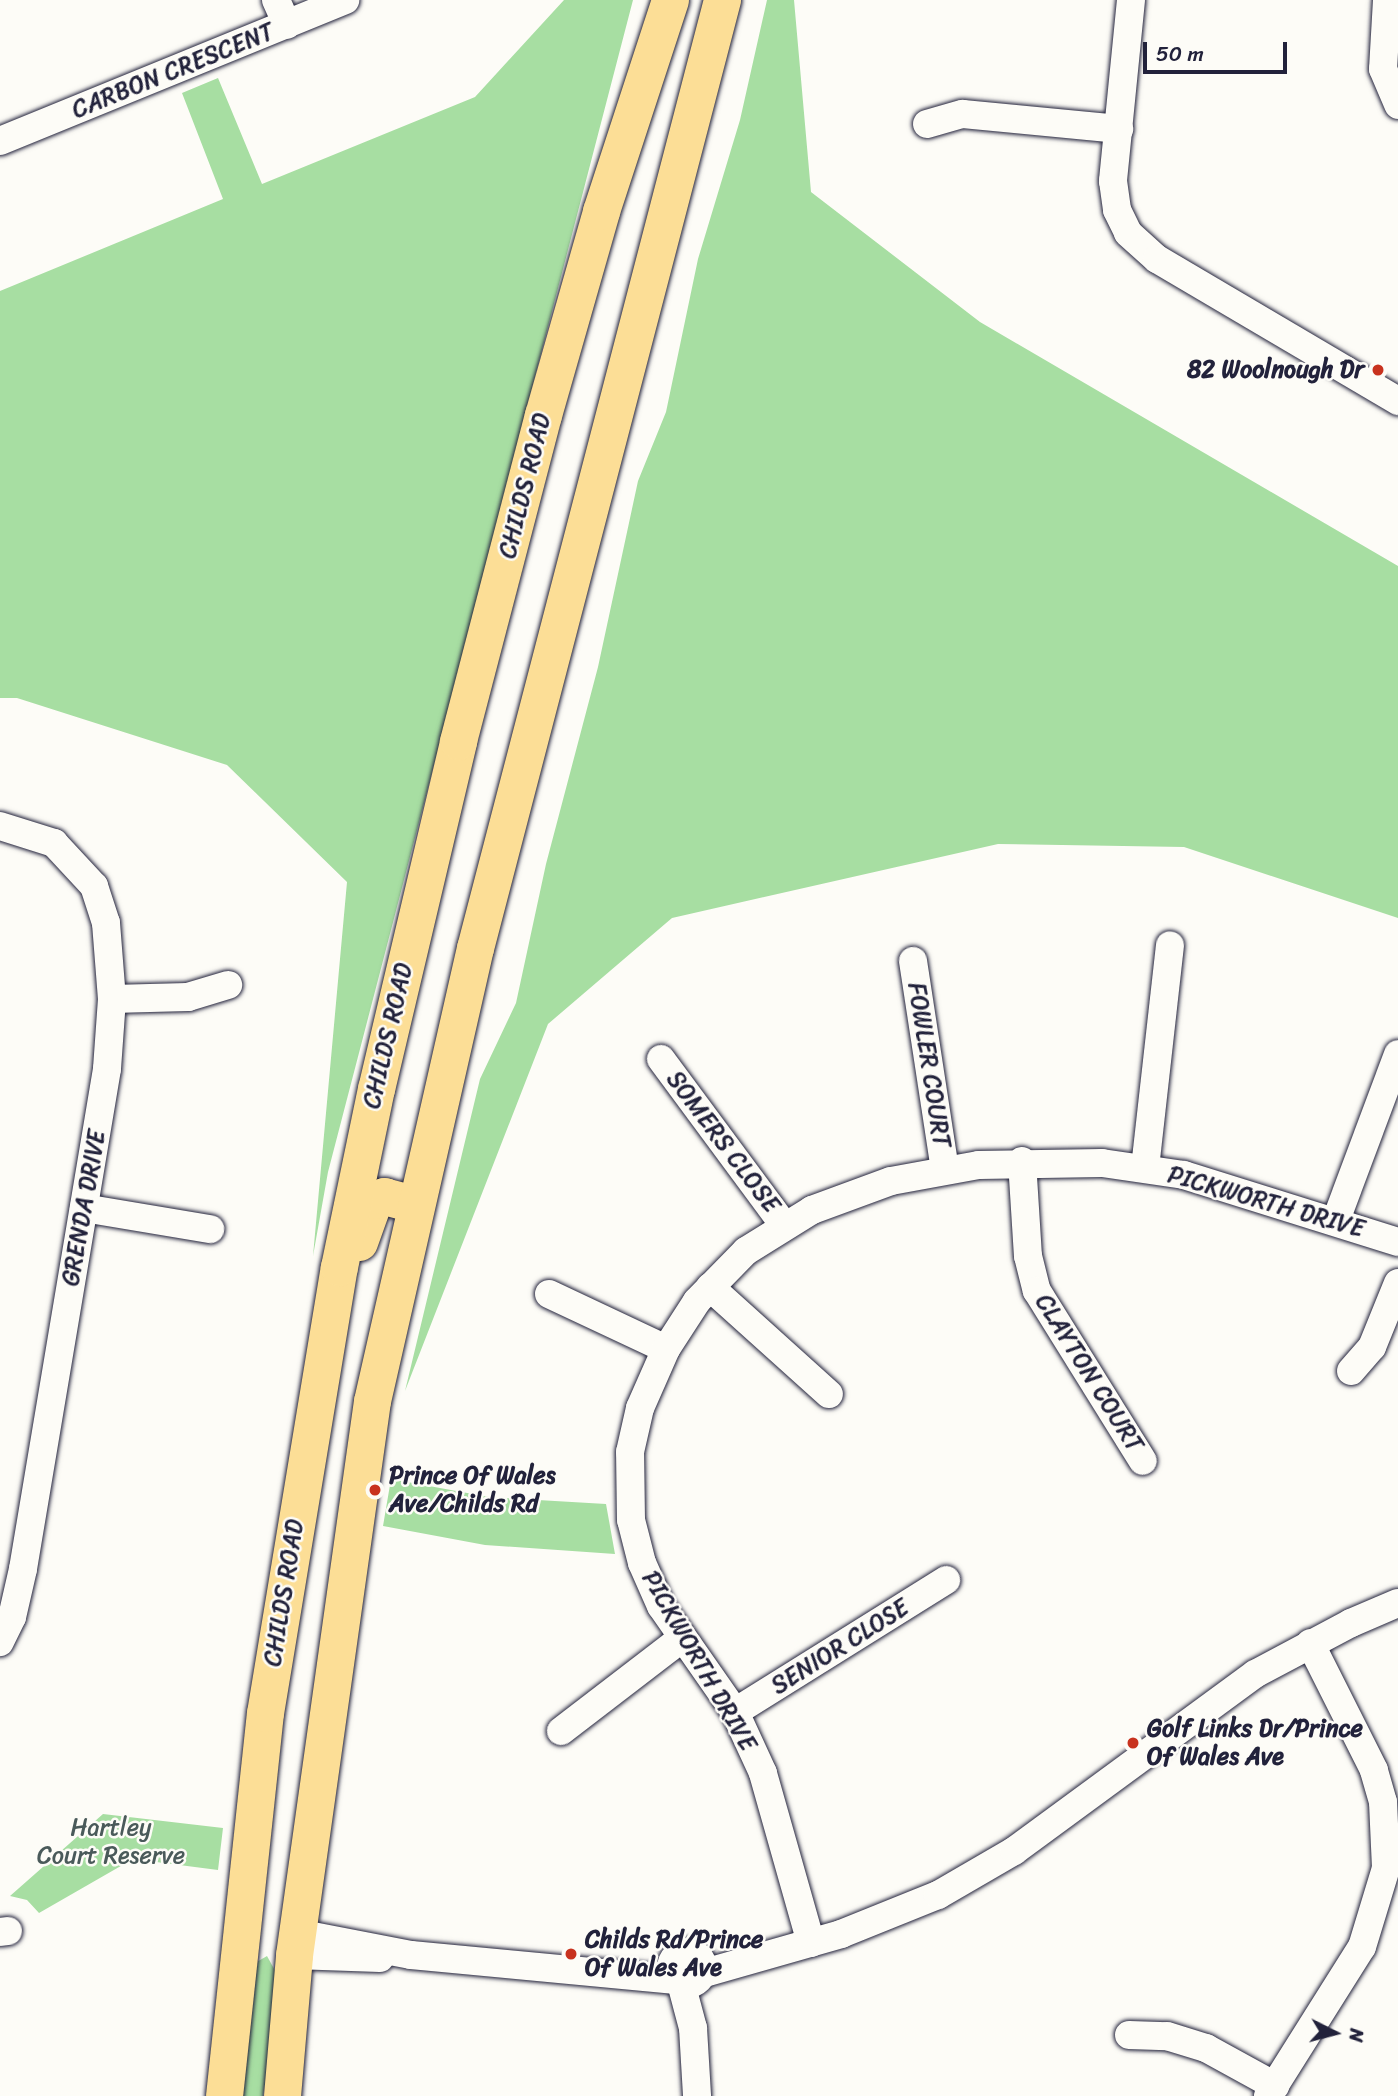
<!DOCTYPE html>
<style>
body{margin:0}
#map{position:relative;width:1398px;height:2096px;overflow:hidden;background:#fdfcf7;font-family:Sriracha,sans-serif}
div>[style]{position:absolute}
[style*='--x']{left:calc(var(--x)*1px);top:calc(var(--y)*1px);width:calc(var(--w)*1px);rotate:calc(var(--a)*1deg)}
.green>*{inset:0;background:#a7dea2}
.roads{filter:drop-shadow(0 0 2px #22223b) drop-shadow(0 0 2px #22223b)}
.minor>*{height:28px;margin:-14px;padding:0 14px;transform-origin:14px;border-radius:14px;background:#fdfcf7}
.minor>.ring{margin:-14px;padding:0;box-sizing:content-box;background:none;border:28px solid #fdfcf7;border-radius:50%}
.major>*{height:37px;margin:-18.5px;padding:0 18.5px;transform-origin:18.5px;border-radius:18.5px;background:#fcde96}
.dots>*{width:19px;height:19px;translate:-50% -50%;box-sizing:border-box;border:4px solid #fdfcf7;border-radius:50%}
span{translate:-50% -50%;white-space:nowrap;text-align:center;line-height:1.15;-webkit-text-stroke:5px #fdfcf7;paint-order:stroke}
.street-label{font-size:24px;color:#22223b}
.poi-label{font-size:24px;color:#22223b;font-weight:700}
.right{translate:-100% -50%;text-align:right}
.left{translate:0 -50%;text-align:left}
.park-label{font-size:24px;color:#4a5a5a}
.north{position:absolute;left:1300px;top:1998px;width:70px;height:70px;-webkit-text-stroke:5px #fdfcf7;paint-order:stroke;rotate:96deg;font-size:19px;font-weight:700;line-height:28px;text-align:center;color:#22223b}
.north::after{content:'';display:block;margin:auto;width:24px;height:32px;background:#22223b;clip-path:polygon(50% 0,100% 100%,50% 72%,0 100%)}
.scale{position:absolute;left:1143px;top:42px;width:144px;height:32px;box-sizing:border-box;border:4px solid #22223b;border-top:0;padding-left:9px;font-size:21px;line-height:24px;white-space:nowrap;color:#22223b;-webkit-text-stroke:5px #fdfcf7;paint-order:stroke}
</style>
<div id="map">
<div class="green">
<div style="clip-path:polygon(564px 0,633px 0,328px 1172px,313px 1256px,347px 882px,227px 765px,17px 698px,0 698px,0 291px,223px 199px,182px 93px,218px 78px,262px 184px,475px 97px)"></div>
<div style="clip-path:polygon(767px 0,794px 0,811px 192px,980px 322px,1398px 566px,1398px 918px,1184px 847px,998px 844px,672px 918px,548px 1024px,405px 1391px,480px 1079px,516px 1003px,546px 864px,598px 667px,638px 481px,666px 412px,698px 259px,740px 120px)"></div>
<div style="clip-path:polygon(391px 1479px,489px 1497px,606px 1504px,615px 1554px,485px 1545px,383px 1526px)"></div>
<div style="clip-path:polygon(103px 1814px,223px 1828px,218px 1870px,133px 1859px,39px 1913px,27px 1900px,10px 1896px)"></div>
<div style="clip-path:polygon(267px 1956px,278px 1976px,279px 2003px,263px 2096px,241px 2096px,255px 1963px)"></div>
</div>
<div class="roads">
<div class="minor">
<div style="--x:276;--y:0;--w:27;--a:66"></div>
<div style="--x:1131;--y:0;--w:182;--a:95.7"></div>
<div style="--x:1113;--y:181;--w:29;--a:82"></div>
<div style="--x:1117;--y:210;--w:25;--a:64"></div>
<div style="--x:1128;--y:233;--w:39;--a:42"></div>
<div style="--x:1157;--y:259;--w:280;--a:30.5"></div>
<div style="--x:1387;--y:0;--w:69;--a:93.3"></div>
<div style="--x:1383;--y:69;--w:39;--a:67"></div>
<div style="--x:927;--y:124;--w:37;--a:-16"></div>
<div style="--x:963;--y:114;--w:157;--a:5.5"></div>
<div style="--x:0;--y:141;--w:373;--a:-22.2"></div>
<div style="--x:0;--y:826;--w:57;--a:17.5"></div>
<div style="--x:54;--y:843;--w:59;--a:47.1"></div>
<div style="--x:94;--y:886;--w:39;--a:72"></div>
<div style="--x:106;--y:923;--w:76;--a:85.5"></div>
<div style="--x:112;--y:999;--w:70;--a:94.1"></div>
<div style="--x:107;--y:1069;--w:507;--a:99.54"></div>
<div style="--x:23;--y:1569;--w:49;--a:102.9"></div>
<div style="--x:12;--y:1617;--w:28;--a:116"></div>
<div style="--x:913;--y:961;--w:211;--a:81.3"></div>
<div style="--x:112;--y:999;--w:76;--a:-1.5"></div>
<div style="--x:188;--y:997;--w:42;--a:-16.7"></div>
<div style="--x:661;--y:1059;--w:207;--a:53.5"></div>
<div style="--x:1022;--y:1161;--w:95;--a:86.4"></div>
<div style="--x:1028;--y:1256;--w:36;--a:76"></div>
<div style="--x:1037;--y:1291;--w:200;--a:58.1"></div>
<div style="--x:1145;--y:1168;--w:224;--a:-83.6"></div>
<div style="--x:84;--y:1208;--w:128;--a:9.5"></div>
<div style="--x:1336;--y:1220;--w:177;--a:-69.5"></div>
<div style="--x:710;--y:1287;--w:160;--a:42"></div>
<div style="--x:549;--y:1294;--w:129;--a:25.2"></div>
<div style="--x:1351;--y:1371;--w:32;--a:-49"></div>
<div style="--x:1372;--y:1347;--w:69;--a:-67.9"></div>
<div style="--x:735;--y:1712;--w:249;--a:-32"></div>
<div style="--x:561;--y:1731;--w:153;--a:-37.5"></div>
<div style="--x:0;--y:1932;--w:8;--a:-7"></div>
<div style="--x:297;--y:1933;--w:116;--a:10.9"></div>
<div style="--x:411;--y:1955;--w:266;--a:5.4"></div>
<div style="--x:811;--y:1943;--w:177;--a:-105.8"></div>
<div style="--x:763;--y:1773;--w:67;--a:-114.7"></div>
<div style="--x:735;--y:1712;--w:129;--a:-124.9"></div>
<div style="--x:661;--y:1606;--w:47;--a:-113.8"></div>
<div style="--x:642;--y:1563;--w:44;--a:-104.3"></div>
<div style="--x:631;--y:1520;--w:68;--a:-90.8"></div>
<div style="--x:630;--y:1452;--w:45;--a:-77.2"></div>
<div style="--x:640;--y:1408;--w:64;--a:-66.2"></div>
<div style="--x:666;--y:1349;--w:57;--a:-57.1"></div>
<div style="--x:697;--y:1301;--w:70;--a:-45.6"></div>
<div style="--x:746;--y:1251;--w:78;--a:-31.8"></div>
<div style="--x:812;--y:1210;--w:84;--a:-20.2"></div>
<div style="--x:891;--y:1181;--w:89;--a:-10.3"></div>
<div style="--x:979;--y:1165;--w:123;--a:-0.9"></div>
<div style="--x:1102;--y:1163;--w:83;--a:8.3"></div>
<div style="--x:1184;--y:1175;--w:224;--a:17.4"></div>
<div class="ring" style="left:671px;top:1952px;width:4px;height:4px"></div>
<div style="--x:294;--y:1955;--w:86;--a:2"></div>
<div style="--x:701;--y:1974;--w:146;--a:-15.9"></div>
<div style="--x:841;--y:1934;--w:105;--a:-21.9"></div>
<div style="--x:938;--y:1895;--w:88;--a:-30.1"></div>
<div style="--x:1014;--y:1851;--w:299;--a:-36.3"></div>
<div style="--x:1255;--y:1674;--w:109;--a:-28"></div>
<div style="--x:1351;--y:1623;--w:51;--a:-23.1"></div>
<div style="--x:681;--y:1983;--w:47;--a:75.1"></div>
<div style="--x:693;--y:2028;--w:68;--a:86.6"></div>
<div style="--x:1129;--y:2035;--w:38;--a:2"></div>
<div style="--x:1167;--y:2036;--w:41;--a:17.1"></div>
<div style="--x:1206;--y:2048;--w:79;--a:28.8"></div>
<div style="--x:1268;--y:2096;--w:176;--a:-57.8"></div>
<div style="--x:1362;--y:1947;--w:83;--a:-73.1"></div>
<div style="--x:1386;--y:1868;--w:66;--a:-92.6"></div>
<div style="--x:1383;--y:1802;--w:33;--a:-106"></div>
<div style="--x:1374;--y:1770;--w:142;--a:-116.7"></div>
</div>
<div class="major">
<div style="--x:359;--y:1242;--w:45;--a:-70.3"></div>
<div style="--x:374;--y:1200;--w:11;--a:-22"></div>
<div style="--x:384;--y:1196;--w:31;--a:15"></div>
<div style="--x:224;--y:2096;--w:385;--a:-83.9"></div>
<div style="--x:265;--y:1713;--w:452;--a:-80.6"></div>
<div style="--x:339;--y:1267;--w:182;--a:-78.3"></div>
<div style="--x:376;--y:1089;--w:358;--a:-76.7"></div>
<div style="--x:458;--y:741;--w:337;--a:-75.4"></div>
<div style="--x:543;--y:415;--w:212;--a:-74.1"></div>
<div style="--x:601;--y:211;--w:222;--a:-71.9"></div>
<div style="--x:282;--y:2096;--w:142;--a:-85.1"></div>
<div style="--x:294;--y:1955;--w:559;--a:-81.99"></div>
<div style="--x:372;--y:1401;--w:465;--a:-77.2"></div>
<div style="--x:475;--y:948;--w:980;--a:-75.4"></div>
</div>
</div>
<div class="dots">
<div style="left:1378px;top:370px;background:#c8321e"></div>
<div style="left:375px;top:1490px;background:#c8321e"></div>
<div style="left:1133px;top:1743px;background:#c8321e"></div>
<div style="left:571px;top:1954px;background:#c8321e"></div>
</div>
<div class="street-label">
<span style="left:173px;top:71px;rotate:-22deg">CARBON CRESCENT</span>
<span style="left:525px;top:486px;rotate:-76deg">CHILDS ROAD</span>
<span style="left:388px;top:1036px;rotate:-77deg">CHILDS ROAD</span>
<span style="left:929px;top:1065px;rotate:81deg">FOWLER COURT</span>
<span style="left:723px;top:1142px;rotate:53deg">SOMERS CLOSE</span>
<span style="left:1266px;top:1202px;rotate:16deg">PICKWORTH DRIVE</span>
<span style="left:84px;top:1208px;rotate:-80deg">GRENDA DRIVE</span>
<span style="left:1089px;top:1373px;rotate:58deg">CLAYTON COURT</span>
<span style="left:284px;top:1593px;rotate:-81deg">CHILDS ROAD</span>
<span style="left:840px;top:1647px;rotate:-32deg">SENIOR CLOSE</span>
<span style="left:699px;top:1661px;rotate:60deg">PICKWORTH DRIVE</span>
</div>
<div class="poi-label">
<span class="right" style="left:1364px;top:370px">82 Woolnough Dr</span>
<span class="left" style="left:389px;top:1490px">Prince Of Wales<br>Ave/Childs Rd</span>
<span class="left" style="left:1147px;top:1743px">Golf Links Dr/Prince<br>Of Wales Ave</span>
<span class="left" style="left:585px;top:1954px">Childs Rd/Prince<br>Of Wales Ave</span>
</div>
<div class="park-label">
<span style="left:111px;top:1842px">Hartley<br>Court Reserve</span>
</div>
<div class="north">N</div>
<div class="scale">50 m</div>
</div>
